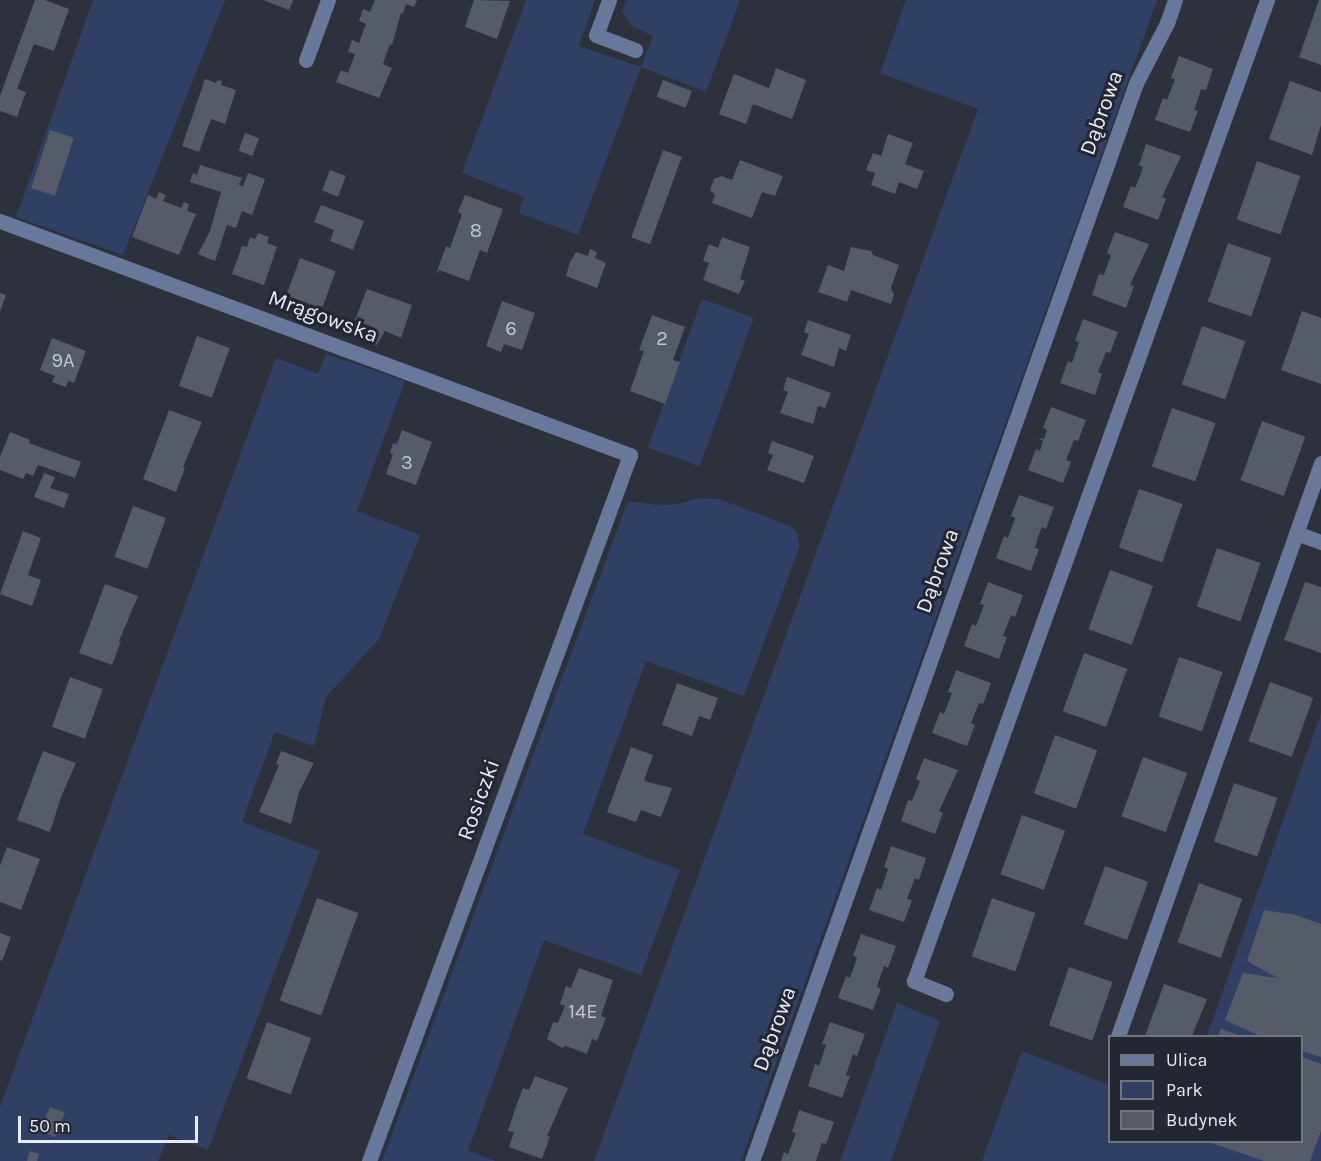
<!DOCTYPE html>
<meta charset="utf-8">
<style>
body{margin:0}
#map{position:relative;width:1321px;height:1161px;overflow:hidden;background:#2c313c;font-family:Karla,sans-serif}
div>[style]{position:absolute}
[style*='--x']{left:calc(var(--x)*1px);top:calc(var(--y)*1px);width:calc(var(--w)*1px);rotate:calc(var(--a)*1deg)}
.green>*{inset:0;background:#304065;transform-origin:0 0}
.building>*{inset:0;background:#555b68;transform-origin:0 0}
.minor>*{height:15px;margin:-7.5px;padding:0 7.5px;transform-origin:7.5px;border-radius:7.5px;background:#68789b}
span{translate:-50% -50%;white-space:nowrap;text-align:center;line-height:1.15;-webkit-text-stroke:6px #222732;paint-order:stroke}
.number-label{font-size:20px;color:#c2c6d0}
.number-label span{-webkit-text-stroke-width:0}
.street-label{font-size:22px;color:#e7eaf2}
.legend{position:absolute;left:1108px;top:1035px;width:195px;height:108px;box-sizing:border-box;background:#222732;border:2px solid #71757f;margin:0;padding:8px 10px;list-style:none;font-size:18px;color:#e7eaf2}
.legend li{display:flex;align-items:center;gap:12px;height:30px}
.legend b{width:30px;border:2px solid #71757f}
.scale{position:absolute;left:18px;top:1116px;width:180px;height:27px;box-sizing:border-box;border:3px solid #e7eaf2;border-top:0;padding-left:8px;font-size:18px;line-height:21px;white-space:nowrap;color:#e7eaf2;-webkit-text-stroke:4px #222732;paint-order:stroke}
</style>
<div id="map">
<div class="green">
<div style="clip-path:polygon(93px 0,225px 0,123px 255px,16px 217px)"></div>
<div style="clip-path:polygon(526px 0,595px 0,579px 46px,641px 67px,653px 36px,631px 25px,622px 12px,627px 0,740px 0,706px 92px,641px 67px,578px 235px,519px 213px,524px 197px,462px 173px)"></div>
<div style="clip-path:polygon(906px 0,1157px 0,741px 1161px,594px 1161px,978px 109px,880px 73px)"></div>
<div style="left:702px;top:299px;width:55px;height:158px;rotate:20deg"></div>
<div style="clip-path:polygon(326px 354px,405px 381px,357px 511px,420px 535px,379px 639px,326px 697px,314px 746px,275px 732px,242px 822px,320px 851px,208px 1150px,169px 1135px,158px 1161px,0 1161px,0 1107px,276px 358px,318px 374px)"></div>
<div style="clip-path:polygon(699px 498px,719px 499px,790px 526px,798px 534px,799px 548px,744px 696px,646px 661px,583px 834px,680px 870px,641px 975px,544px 940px,468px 1151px,496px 1161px,382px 1161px,628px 501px,658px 505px,678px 504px)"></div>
<div style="clip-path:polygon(1321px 713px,1321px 1161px,982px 1161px,1022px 1051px,1109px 1085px,1110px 1142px,1302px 1142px,1302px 1036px,1207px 1036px)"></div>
<div style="clip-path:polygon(897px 1003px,940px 1021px,891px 1161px,840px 1161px)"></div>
</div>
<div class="building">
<div style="clip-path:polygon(35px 0,45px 0,69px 9px,54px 51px,34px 44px,17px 89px,26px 92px,17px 117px,0 111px,0 96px)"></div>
<div style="clip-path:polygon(263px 0,293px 0,289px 10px)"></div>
<div style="clip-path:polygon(375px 0,417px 0,414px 7px,406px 4px,403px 14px,401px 13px,392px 45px,390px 44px,383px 64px,392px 68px,379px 98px,336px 82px,341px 70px,348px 73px,355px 54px,348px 52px,352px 40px,359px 43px,366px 24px,359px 21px,363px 9px,370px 12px)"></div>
<div style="clip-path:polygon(474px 0,510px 1px,497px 39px,465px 27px)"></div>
<div style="clip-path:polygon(1319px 0,1321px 0,1321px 65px,1299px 57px)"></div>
<div style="clip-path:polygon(1179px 56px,1213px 69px,1206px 90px,1201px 89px,1198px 99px,1194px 110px,1198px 111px,1190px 132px,1155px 120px,1163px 98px,1167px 100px,1171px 90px,1175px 79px,1171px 78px)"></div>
<div style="clip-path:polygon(776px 68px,806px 80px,792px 119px,753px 104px,746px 124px,719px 114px,734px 74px,769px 88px)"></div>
<div style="clip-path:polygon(205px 79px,216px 83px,217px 80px,222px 81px,221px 85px,236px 90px,225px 124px,211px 119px,199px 152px,182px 146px)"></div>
<div style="left:663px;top:80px;width:31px;height:18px;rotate:21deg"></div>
<div style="clip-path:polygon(1290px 81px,1321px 92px,1321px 125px,1312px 155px,1269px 139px)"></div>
<div style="left:50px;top:130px;width:25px;height:61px;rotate:18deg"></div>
<div style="left:245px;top:133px;width:15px;height:19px;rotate:20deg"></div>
<div style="clip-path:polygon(888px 134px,913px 143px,905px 164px,924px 171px,917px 189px,899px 182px,895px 194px,871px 185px,875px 173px,866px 170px,873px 153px,881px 156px)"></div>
<div style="clip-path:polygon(1146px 144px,1181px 156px,1162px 197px,1166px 199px,1158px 220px,1123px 207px,1131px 186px,1135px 188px,1140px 176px,1143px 167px,1139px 165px)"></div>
<div style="left:663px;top:150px;width:20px;height:93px;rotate:20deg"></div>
<div style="clip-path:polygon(740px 160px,783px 176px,775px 196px,762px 192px,752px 218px,712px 203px,715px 195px,710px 190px,714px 179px,722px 176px,732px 180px)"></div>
<div style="left:1257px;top:161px;width:46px;height:62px;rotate:19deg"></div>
<div style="clip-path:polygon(200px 165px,242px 178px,239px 185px,243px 186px,248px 173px,265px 179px,252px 215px,242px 211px,236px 228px,227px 225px,215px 261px,198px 254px,210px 231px,221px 192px,190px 182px,193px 173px,197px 175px)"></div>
<div style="left:330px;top:170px;width:17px;height:22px;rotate:21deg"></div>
<div style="clip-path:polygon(159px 192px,166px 195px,163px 201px,181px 208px,184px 202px,189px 204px,187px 211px,196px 214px,179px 255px,132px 237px,148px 195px,156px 199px)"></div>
<div style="clip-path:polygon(465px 195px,503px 209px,487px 253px,480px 250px,469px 281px,439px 270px,436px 274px,446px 246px,450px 248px,462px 214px,458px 212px)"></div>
<div style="clip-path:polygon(321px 205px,364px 221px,353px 250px,330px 241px,334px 230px,314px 222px)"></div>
<div style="clip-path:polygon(1115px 232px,1149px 244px,1130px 285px,1134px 286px,1126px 308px,1092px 295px,1099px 274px,1104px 275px,1111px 255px,1107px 253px)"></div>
<div style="clip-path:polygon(258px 233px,269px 237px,267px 243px,277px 247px,264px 285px,232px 274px,242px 246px,247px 247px,250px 237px,255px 239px)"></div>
<div style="clip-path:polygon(722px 237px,750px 247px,740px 279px,745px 281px,739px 294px,703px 280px,709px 263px,703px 261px,709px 244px,718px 248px)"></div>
<div style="left:1228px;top:243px;width:46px;height:62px;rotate:19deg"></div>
<div style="clip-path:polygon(851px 247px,871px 251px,873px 255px,899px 265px,891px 288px,894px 295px,891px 304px,851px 290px,847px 302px,818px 292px,828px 265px,844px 271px)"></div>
<div style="clip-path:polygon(590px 249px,597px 252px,595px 258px,606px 263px,597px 288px,566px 276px,570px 262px,576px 252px,588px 256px)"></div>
<div style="left:300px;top:258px;width:38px;height:40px;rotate:20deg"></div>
<div style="clip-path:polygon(367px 289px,412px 305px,401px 338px,385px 331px,376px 346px,366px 342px,372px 327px,355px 320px)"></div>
<div style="clip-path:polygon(0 293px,6px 295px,0 312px)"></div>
<div style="clip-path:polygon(502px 301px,535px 313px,522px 350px,504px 344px,501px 352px,486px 346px)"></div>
<div style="clip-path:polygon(1302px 311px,1321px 318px,1321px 384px,1281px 370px)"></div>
<div style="clip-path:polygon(652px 315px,685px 327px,673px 360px,680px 362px,665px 404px,630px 391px,644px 351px,639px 350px)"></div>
<div style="clip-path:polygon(1083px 319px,1118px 332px,1110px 353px,1106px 352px,1098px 372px,1102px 374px,1095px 395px,1060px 383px,1068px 361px,1072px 363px,1079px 342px,1075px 341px)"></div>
<div style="clip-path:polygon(808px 320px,851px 335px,846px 351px,839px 348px,834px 367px,801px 355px,809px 334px,804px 332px)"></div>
<div style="left:1202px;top:326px;width:46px;height:62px;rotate:19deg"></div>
<div style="left:197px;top:336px;width:35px;height:53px;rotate:20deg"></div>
<div style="clip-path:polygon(52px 338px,86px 351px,74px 383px,68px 381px,66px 387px,52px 382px,55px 376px,40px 370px)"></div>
<div style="clip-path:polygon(787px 377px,831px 393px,825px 408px,818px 406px,813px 424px,780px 413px,788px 392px,783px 390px)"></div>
<div style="clip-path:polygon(1051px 407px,1086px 420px,1078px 441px,1074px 440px,1066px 460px,1071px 462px,1063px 483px,1028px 470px,1036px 449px,1040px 451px,1043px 441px,1038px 438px,1044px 439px,1047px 430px,1043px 428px)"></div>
<div style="left:1172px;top:408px;width:46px;height:62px;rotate:19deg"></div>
<div style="clip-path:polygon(169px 410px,202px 422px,183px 467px,185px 468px,176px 492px,143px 479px)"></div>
<div style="left:1262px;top:421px;width:46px;height:63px;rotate:20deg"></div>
<div style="clip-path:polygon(402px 430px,432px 442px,416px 485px,386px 474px,393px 454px,390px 453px,393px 443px,397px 444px)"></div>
<div style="clip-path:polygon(10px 432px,30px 440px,29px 443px,81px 462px,75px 478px,38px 465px,33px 476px,26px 473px,23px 479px,0 470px,0 457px)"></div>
<div style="clip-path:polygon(772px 441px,814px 456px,804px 483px,767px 470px,773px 455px,768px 453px)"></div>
<div style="clip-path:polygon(44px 473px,55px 477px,50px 488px,69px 494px,64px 508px,34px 497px)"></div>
<div style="left:1139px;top:489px;width:46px;height:62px;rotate:19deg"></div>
<div style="clip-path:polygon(1019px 495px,1054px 507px,1046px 529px,1042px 527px,1038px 537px,1035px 548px,1039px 549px,1031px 571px,996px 558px,1004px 536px,1008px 538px,1015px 518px,1011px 516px)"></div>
<div style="left:133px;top:506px;width:35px;height:54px;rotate:20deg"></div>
<div style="clip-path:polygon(23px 531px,41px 538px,28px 575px,41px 580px,32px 606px,0 594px)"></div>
<div style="left:1217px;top:548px;width:46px;height:62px;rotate:19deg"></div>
<div style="left:1110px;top:570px;width:46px;height:63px;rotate:20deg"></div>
<div style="clip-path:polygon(988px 582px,1023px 595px,1015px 617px,1011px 615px,1003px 636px,1007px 637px,999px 659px,964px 646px,972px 624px,976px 626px,984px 605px,980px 604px)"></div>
<div style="clip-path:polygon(1305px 582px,1321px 587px,1321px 653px,1284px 640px)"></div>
<div style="clip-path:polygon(105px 584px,138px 596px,119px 641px,121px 641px,112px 665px,79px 653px)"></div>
<div style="left:1084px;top:653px;width:46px;height:62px;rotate:20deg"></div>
<div style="left:1179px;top:657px;width:46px;height:63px;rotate:19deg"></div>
<div style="clip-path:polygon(956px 670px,991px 683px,983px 704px,979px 703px,971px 723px,975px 725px,967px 746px,932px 733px,940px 712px,944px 714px,952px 693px,948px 692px)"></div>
<div style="left:70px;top:677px;width:35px;height:53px;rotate:20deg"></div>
<div style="left:1270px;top:682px;width:46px;height:63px;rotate:20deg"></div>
<div style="clip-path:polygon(677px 683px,718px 698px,710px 720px,699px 716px,692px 736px,662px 725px)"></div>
<div style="left:1055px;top:735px;width:45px;height:62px;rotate:20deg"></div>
<div style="clip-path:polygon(631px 747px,653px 755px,644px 781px,672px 788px,661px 817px,641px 810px,636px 822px,607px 812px)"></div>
<div style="clip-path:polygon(43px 751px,76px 763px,61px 797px,50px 832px,17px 820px)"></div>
<div style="clip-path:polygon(281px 751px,314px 763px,299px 792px,291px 824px,259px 812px,279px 765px,276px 764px)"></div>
<div style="left:1143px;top:757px;width:47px;height:63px;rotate:20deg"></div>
<div style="clip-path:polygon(924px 758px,958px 770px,939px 811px,943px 813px,935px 834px,901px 821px,908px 800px,912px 801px,920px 781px,916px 779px)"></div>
<div style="left:1234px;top:783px;width:46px;height:62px;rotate:19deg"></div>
<div style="left:1022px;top:815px;width:46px;height:63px;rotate:20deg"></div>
<div style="clip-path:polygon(891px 846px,926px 858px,919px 880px,915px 878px,907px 899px,912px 900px,904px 922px,869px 910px,877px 888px,881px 890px,888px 869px,884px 867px)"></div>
<div style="clip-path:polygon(7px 847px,40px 859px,21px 910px,0 902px,0 866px)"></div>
<div style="left:1105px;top:866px;width:46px;height:62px;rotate:20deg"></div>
<div style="left:1199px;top:883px;width:46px;height:63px;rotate:20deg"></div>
<div style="left:317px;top:898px;width:44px;height:109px;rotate:20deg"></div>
<div style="left:992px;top:898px;width:46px;height:62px;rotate:19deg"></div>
<div style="clip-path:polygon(1264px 910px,1296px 915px,1321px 924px,1321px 1057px,1302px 1051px,1302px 1036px,1260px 1036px,1225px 1020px,1243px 973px,1278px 978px,1247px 961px)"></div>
<div style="clip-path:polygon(0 933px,11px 937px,2px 961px,0 960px)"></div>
<div style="clip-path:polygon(861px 934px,896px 946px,888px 968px,884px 966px,880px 977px,877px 987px,881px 989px,873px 1010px,838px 998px,846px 976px,850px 978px,854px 967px,857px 957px,853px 956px)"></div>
<div style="left:1069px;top:967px;width:46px;height:62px;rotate:19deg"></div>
<div style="clip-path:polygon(579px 968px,613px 980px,601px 1016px,606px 1018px,597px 1041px,592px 1039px,587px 1054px,566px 1046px,562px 1048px,547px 1039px,553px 1022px,558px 1023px,565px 1006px,560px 1004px,566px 986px,571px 988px)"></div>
<div style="clip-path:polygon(1164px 984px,1207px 999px,1192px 1036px,1145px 1036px)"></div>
<div style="left:267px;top:1022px;width:47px;height:60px;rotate:20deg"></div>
<div style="clip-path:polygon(830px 1022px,865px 1034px,857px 1056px,853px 1054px,846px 1075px,850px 1076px,842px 1098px,808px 1086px,815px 1064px,819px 1066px,826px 1045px,822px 1044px)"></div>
<div style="clip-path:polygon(1221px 1029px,1242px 1036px,1218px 1036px)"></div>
<div style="clip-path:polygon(1302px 1057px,1321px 1064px,1321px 1131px,1310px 1161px,1264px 1161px,1209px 1142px,1302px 1142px)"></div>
<div style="clip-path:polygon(535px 1076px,568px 1088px,547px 1136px,550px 1136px,542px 1159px,509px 1147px,514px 1132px,508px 1131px,515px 1109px,523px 1088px,529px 1090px)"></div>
<div style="left:50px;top:1107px;width:16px;height:26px;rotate:22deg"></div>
<div style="clip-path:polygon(799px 1110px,834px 1122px,826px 1144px,822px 1143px,816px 1161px,781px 1161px,784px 1152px,788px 1154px,796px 1133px,792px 1132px)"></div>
<div style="clip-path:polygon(30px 1151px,39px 1154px,37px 1161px,27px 1161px)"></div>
</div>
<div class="minor">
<div style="--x:609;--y:0;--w:37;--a:110"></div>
<div style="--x:596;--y:35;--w:42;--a:21"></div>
<div style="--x:306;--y:60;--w:64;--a:-69.9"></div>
<div style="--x:0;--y:221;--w:672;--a:20.38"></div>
<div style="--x:630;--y:455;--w:753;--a:110.29"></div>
<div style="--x:1296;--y:533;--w:27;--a:20"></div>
<div style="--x:946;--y:994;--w:35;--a:-158"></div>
<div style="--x:914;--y:981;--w:1043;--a:-70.21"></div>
<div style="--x:1118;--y:1036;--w:608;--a:-70.49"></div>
<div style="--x:752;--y:1161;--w:1144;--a:-70.39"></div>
<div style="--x:1136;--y:83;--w:68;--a:-62.7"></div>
<div style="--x:1167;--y:23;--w:24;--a:-71"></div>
</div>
<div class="number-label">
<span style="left:476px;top:230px">8</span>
<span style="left:511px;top:328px">6</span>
<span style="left:662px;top:338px">2</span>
<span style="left:63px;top:360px">9A</span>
<span style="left:407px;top:462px">3</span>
<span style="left:583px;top:1011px">14E</span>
</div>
<div class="street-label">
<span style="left:1102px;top:113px;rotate:-70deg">Dąbrowa</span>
<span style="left:323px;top:317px;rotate:20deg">Mrągowska</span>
<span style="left:938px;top:571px;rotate:-70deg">Dąbrowa</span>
<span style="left:479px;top:800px;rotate:-70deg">Rosiczki</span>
<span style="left:775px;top:1029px;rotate:-70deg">Dąbrowa</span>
</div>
<ul class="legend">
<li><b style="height:8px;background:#68789b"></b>Ulica</li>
<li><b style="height:16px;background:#304065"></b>Park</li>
<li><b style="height:16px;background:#555b68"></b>Budynek</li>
</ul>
<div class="scale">50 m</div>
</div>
